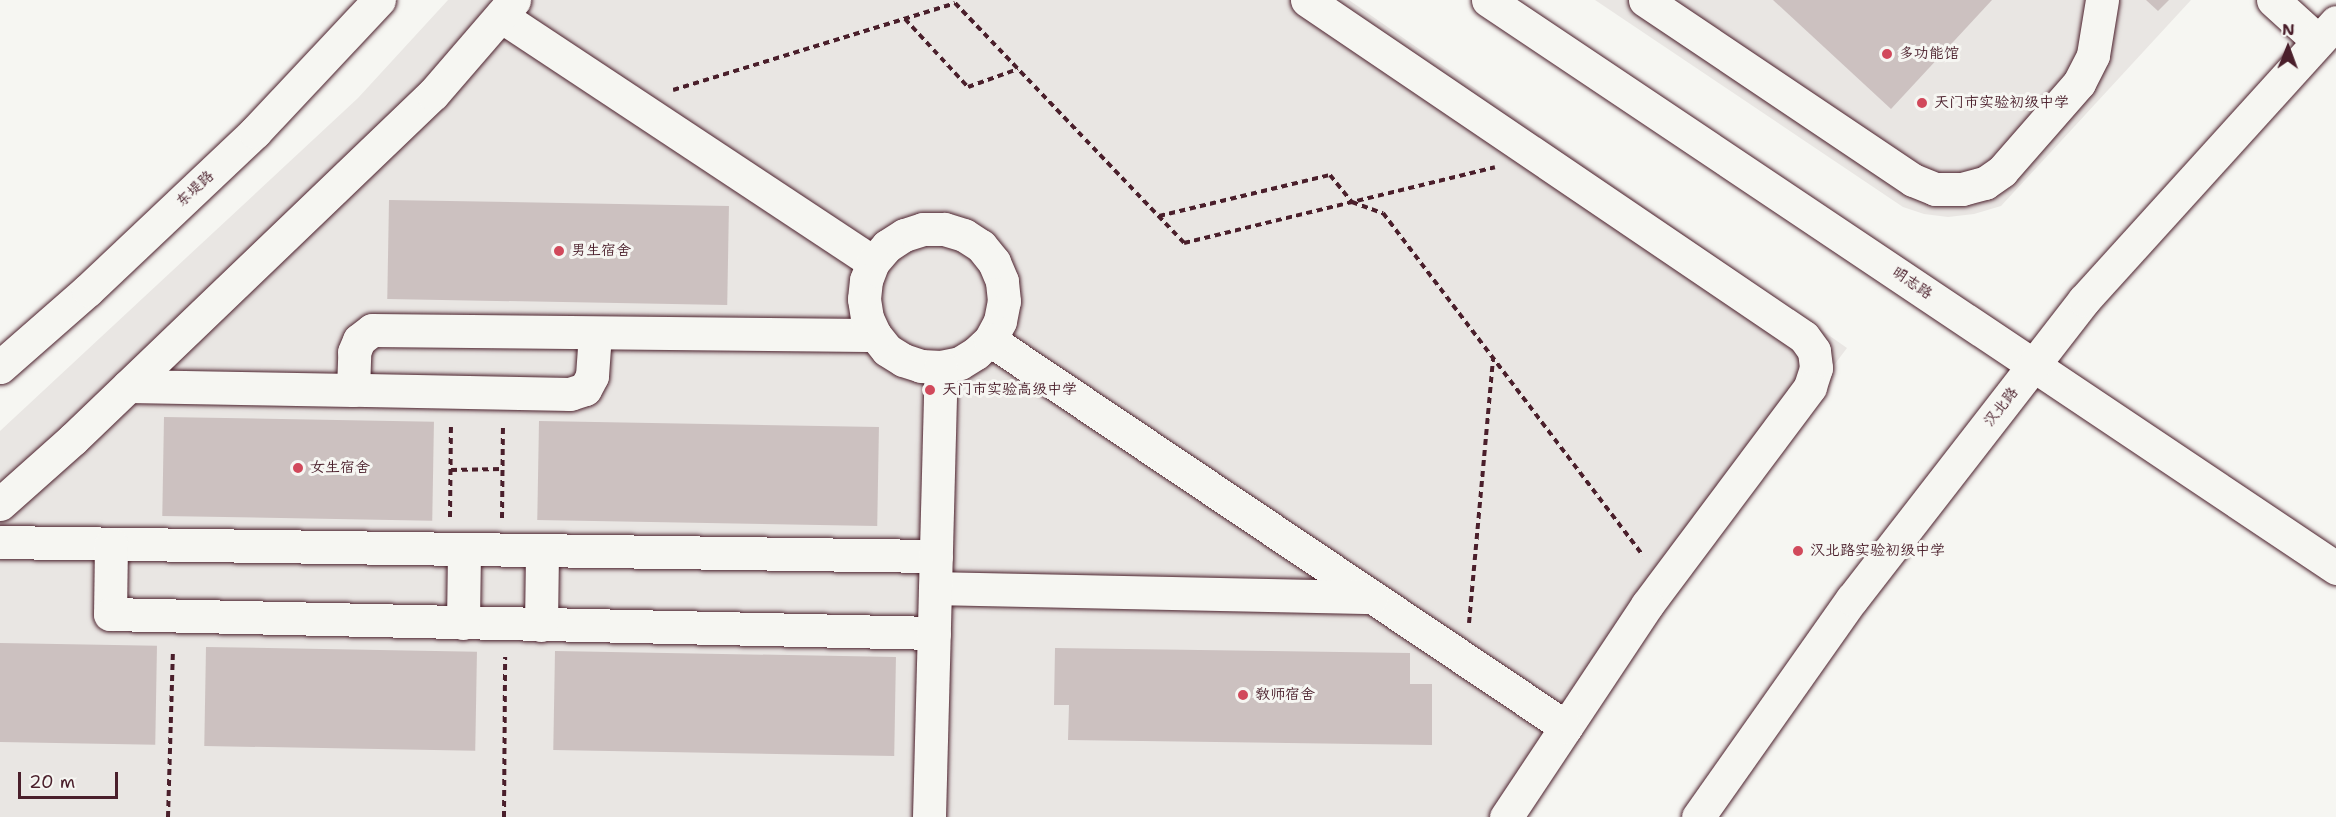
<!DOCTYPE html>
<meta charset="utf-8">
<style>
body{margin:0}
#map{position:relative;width:2336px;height:817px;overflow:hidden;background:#f6f6f2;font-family:"Shantell Sans","LXGW WenKai TC",sans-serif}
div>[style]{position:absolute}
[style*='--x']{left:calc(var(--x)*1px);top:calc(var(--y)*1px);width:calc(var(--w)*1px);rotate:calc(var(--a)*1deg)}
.built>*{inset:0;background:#e9e6e3}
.building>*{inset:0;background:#ccc1c0;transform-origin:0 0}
.path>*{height:4px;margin-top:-2px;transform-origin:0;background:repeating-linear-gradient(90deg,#4a1f2b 0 6px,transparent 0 10.5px)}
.roads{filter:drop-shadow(0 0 2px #4a1f2b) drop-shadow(0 0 2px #4a1f2b)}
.minor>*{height:33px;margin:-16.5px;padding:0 16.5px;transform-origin:16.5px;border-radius:16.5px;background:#f6f6f2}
.major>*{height:33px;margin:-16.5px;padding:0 16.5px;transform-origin:16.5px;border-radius:16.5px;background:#f6f6f2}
.dots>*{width:16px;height:16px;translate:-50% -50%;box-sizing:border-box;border:3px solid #f6f6f2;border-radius:50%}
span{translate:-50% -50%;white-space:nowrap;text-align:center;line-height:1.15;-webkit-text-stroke:6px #f6f6f2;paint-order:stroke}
.poi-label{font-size:15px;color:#4a1f2b}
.left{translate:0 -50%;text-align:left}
.street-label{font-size:15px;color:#4a1f2b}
.north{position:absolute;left:2258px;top:18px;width:60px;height:60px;-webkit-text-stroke:4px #f6f6f2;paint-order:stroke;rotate:1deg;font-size:16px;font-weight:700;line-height:24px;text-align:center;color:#4a1f2b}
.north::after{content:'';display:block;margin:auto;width:21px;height:27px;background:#4a1f2b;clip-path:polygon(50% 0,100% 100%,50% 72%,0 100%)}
.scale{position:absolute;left:18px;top:772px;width:100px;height:27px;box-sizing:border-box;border:3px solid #4a1f2b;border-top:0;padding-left:8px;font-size:18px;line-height:21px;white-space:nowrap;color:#4a1f2b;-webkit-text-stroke:4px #f6f6f2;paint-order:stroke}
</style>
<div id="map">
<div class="built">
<div style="clip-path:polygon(448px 0,1349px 0,1847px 348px,1677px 572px,1511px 817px,0 817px,0 431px,358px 98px)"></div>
<div style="clip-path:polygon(1595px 0,2191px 0,2001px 206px,1974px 214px,1948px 217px,1924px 214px,1903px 207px)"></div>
</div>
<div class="building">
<div style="clip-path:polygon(1773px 0,1992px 0,1891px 109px)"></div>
<div style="clip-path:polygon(2146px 0,2169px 0,2158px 11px)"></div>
<div style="left:389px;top:200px;width:340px;height:99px;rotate:1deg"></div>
<div style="left:164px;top:417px;width:270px;height:99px;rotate:1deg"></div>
<div style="left:539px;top:421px;width:340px;height:99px;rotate:1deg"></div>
<div style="left:0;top:643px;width:157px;height:99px;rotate:1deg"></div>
<div style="left:206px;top:647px;width:271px;height:99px;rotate:1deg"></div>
<div style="clip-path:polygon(1055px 648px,1410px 653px,1410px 684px,1432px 684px,1432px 745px,1068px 740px,1069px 705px,1054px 705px)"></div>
<div style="left:555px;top:651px;width:341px;height:99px;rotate:1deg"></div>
</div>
<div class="path">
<div style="--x:905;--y:19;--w:93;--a:47.2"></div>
<div style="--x:968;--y:87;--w:53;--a:-19.8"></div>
<div style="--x:673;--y:90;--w:295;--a:-17.1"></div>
<div style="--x:955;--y:3;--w:332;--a:46.3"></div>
<div style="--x:1184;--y:243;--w:320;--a:-13.7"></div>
<div style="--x:1159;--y:216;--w:176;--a:-13.5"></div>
<div style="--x:1330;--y:175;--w:35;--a:51"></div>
<div style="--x:1352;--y:202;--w:33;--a:20"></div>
<div style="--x:1383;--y:213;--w:430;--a:52.8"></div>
<div style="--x:451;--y:470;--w:51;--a:-1.1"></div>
<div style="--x:450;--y:517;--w:92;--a:-89.4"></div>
<div style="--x:502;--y:518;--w:92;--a:-89.4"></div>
<div style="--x:1469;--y:623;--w:265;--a:-84.8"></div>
<div style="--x:168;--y:817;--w:167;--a:-88.3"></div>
<div style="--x:504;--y:817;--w:160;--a:-89.6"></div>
</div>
<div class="roads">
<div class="minor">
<div style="--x:1307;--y:0;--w:600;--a:34.14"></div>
<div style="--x:1804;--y:337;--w:17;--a:54"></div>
<div style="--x:1814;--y:351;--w:17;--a:83"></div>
<div style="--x:1816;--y:368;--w:20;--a:108"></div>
<div style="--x:1810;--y:387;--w:272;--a:126.8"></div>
<div style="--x:1647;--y:605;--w:255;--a:123.6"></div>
<div style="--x:1488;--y:0;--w:1021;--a:33.81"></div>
<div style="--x:1645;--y:0;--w:323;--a:33.9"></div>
<div style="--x:1913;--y:180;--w:24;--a:22"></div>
<div style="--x:1935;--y:189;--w:27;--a:0"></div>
<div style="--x:1962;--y:189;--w:24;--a:-15"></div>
<div style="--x:1985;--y:183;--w:21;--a:-35"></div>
<div style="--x:2002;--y:171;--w:117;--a:-48.8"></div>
<div style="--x:2079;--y:83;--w:31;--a:-63"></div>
<div style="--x:2093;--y:55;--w:56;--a:-80.7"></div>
<div style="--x:2273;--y:0;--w:61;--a:42.3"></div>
<div style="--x:501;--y:16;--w:446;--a:33.5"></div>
<div style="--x:595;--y:333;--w:43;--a:94"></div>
<div style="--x:592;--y:376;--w:15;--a:118"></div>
<div style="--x:585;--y:389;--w:16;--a:162"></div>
<div style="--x:570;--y:394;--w:217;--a:-178.9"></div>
<div style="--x:353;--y:390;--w:38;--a:-88"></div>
<div style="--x:354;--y:352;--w:13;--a:-67"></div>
<div style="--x:359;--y:340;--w:16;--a:-38"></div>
<div style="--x:372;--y:330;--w:503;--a:0.57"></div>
<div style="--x:875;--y:335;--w:19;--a:51"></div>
<div style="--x:887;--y:350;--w:19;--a:32"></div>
<div style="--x:903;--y:360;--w:19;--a:18"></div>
<div style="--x:921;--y:366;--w:20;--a:3"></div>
<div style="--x:941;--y:367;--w:19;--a:-12"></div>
<div style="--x:960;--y:363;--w:19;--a:-32"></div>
<div style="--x:976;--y:353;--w:19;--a:-43"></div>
<div style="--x:990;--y:340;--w:21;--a:-62"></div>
<div style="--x:1000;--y:321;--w:20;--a:-79"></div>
<div style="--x:1004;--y:301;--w:20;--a:-96"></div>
<div style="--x:1002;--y:281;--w:21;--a:-113"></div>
<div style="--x:994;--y:262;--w:21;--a:-129"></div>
<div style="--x:981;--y:246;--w:20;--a:-147"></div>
<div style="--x:964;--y:235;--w:21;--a:-163"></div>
<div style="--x:944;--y:229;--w:21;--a:180"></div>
<div style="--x:923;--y:229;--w:20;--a:162"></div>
<div style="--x:904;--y:235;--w:20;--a:147"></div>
<div style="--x:887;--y:246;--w:21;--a:131"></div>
<div style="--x:873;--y:262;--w:19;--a:111"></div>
<div style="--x:866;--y:280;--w:19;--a:96"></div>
<div style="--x:864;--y:299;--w:19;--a:81"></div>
<div style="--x:867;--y:318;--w:19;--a:65"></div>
<div style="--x:990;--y:340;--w:694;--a:33.9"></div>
<div style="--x:0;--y:367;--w:117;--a:-41.2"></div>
<div style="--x:88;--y:290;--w:230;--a:-43.4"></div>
<div style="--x:255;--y:132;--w:181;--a:-46.8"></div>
<div style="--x:128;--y:386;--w:225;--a:1"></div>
<div style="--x:0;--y:504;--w:98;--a:-41.7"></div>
<div style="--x:73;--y:439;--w:499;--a:-43.8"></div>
<div style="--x:433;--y:94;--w:124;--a:-49.2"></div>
<div style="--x:0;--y:542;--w:936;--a:0.86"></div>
<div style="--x:111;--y:544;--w:70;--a:90.8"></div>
<div style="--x:110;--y:614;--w:824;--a:1.32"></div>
<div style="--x:935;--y:588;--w:437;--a:1.2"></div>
<div style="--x:463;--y:623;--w:74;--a:-89.2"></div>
<div style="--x:541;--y:625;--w:74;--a:-89.2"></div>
<div style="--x:929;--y:817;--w:450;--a:-88.5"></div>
</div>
<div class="major">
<div style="--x:1698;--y:817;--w:267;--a:-54.8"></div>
<div style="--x:1852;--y:599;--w:378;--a:-52.2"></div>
<div style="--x:2084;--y:300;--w:375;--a:-47.8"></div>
</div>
</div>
<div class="dots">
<div style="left:1887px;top:54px;background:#d1495b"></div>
<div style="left:1922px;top:103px;background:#d1495b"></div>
<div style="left:559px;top:251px;background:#d1495b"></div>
<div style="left:930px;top:390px;background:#d1495b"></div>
<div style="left:298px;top:468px;background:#d1495b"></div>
<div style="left:1798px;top:551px;background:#d1495b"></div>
<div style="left:1243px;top:695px;background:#d1495b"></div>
</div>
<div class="poi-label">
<span class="left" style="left:1899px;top:54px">多功能馆</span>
<span class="left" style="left:1934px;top:103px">天门市实验初级中学</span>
<span class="left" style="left:571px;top:251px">男生宿舍</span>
<span class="left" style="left:942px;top:390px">天门市实验高级中学</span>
<span class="left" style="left:310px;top:468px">女生宿舍</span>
<span class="left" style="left:1810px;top:551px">汉北路实验初级中学</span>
<span class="left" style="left:1255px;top:695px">教师宿舍</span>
</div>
<div class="street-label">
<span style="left:195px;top:189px;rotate:-43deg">东堤路</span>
<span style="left:1912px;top:283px;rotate:34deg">明志路</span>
<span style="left:2001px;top:407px;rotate:-52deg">汉北路</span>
</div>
<div class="north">N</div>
<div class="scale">20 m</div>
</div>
